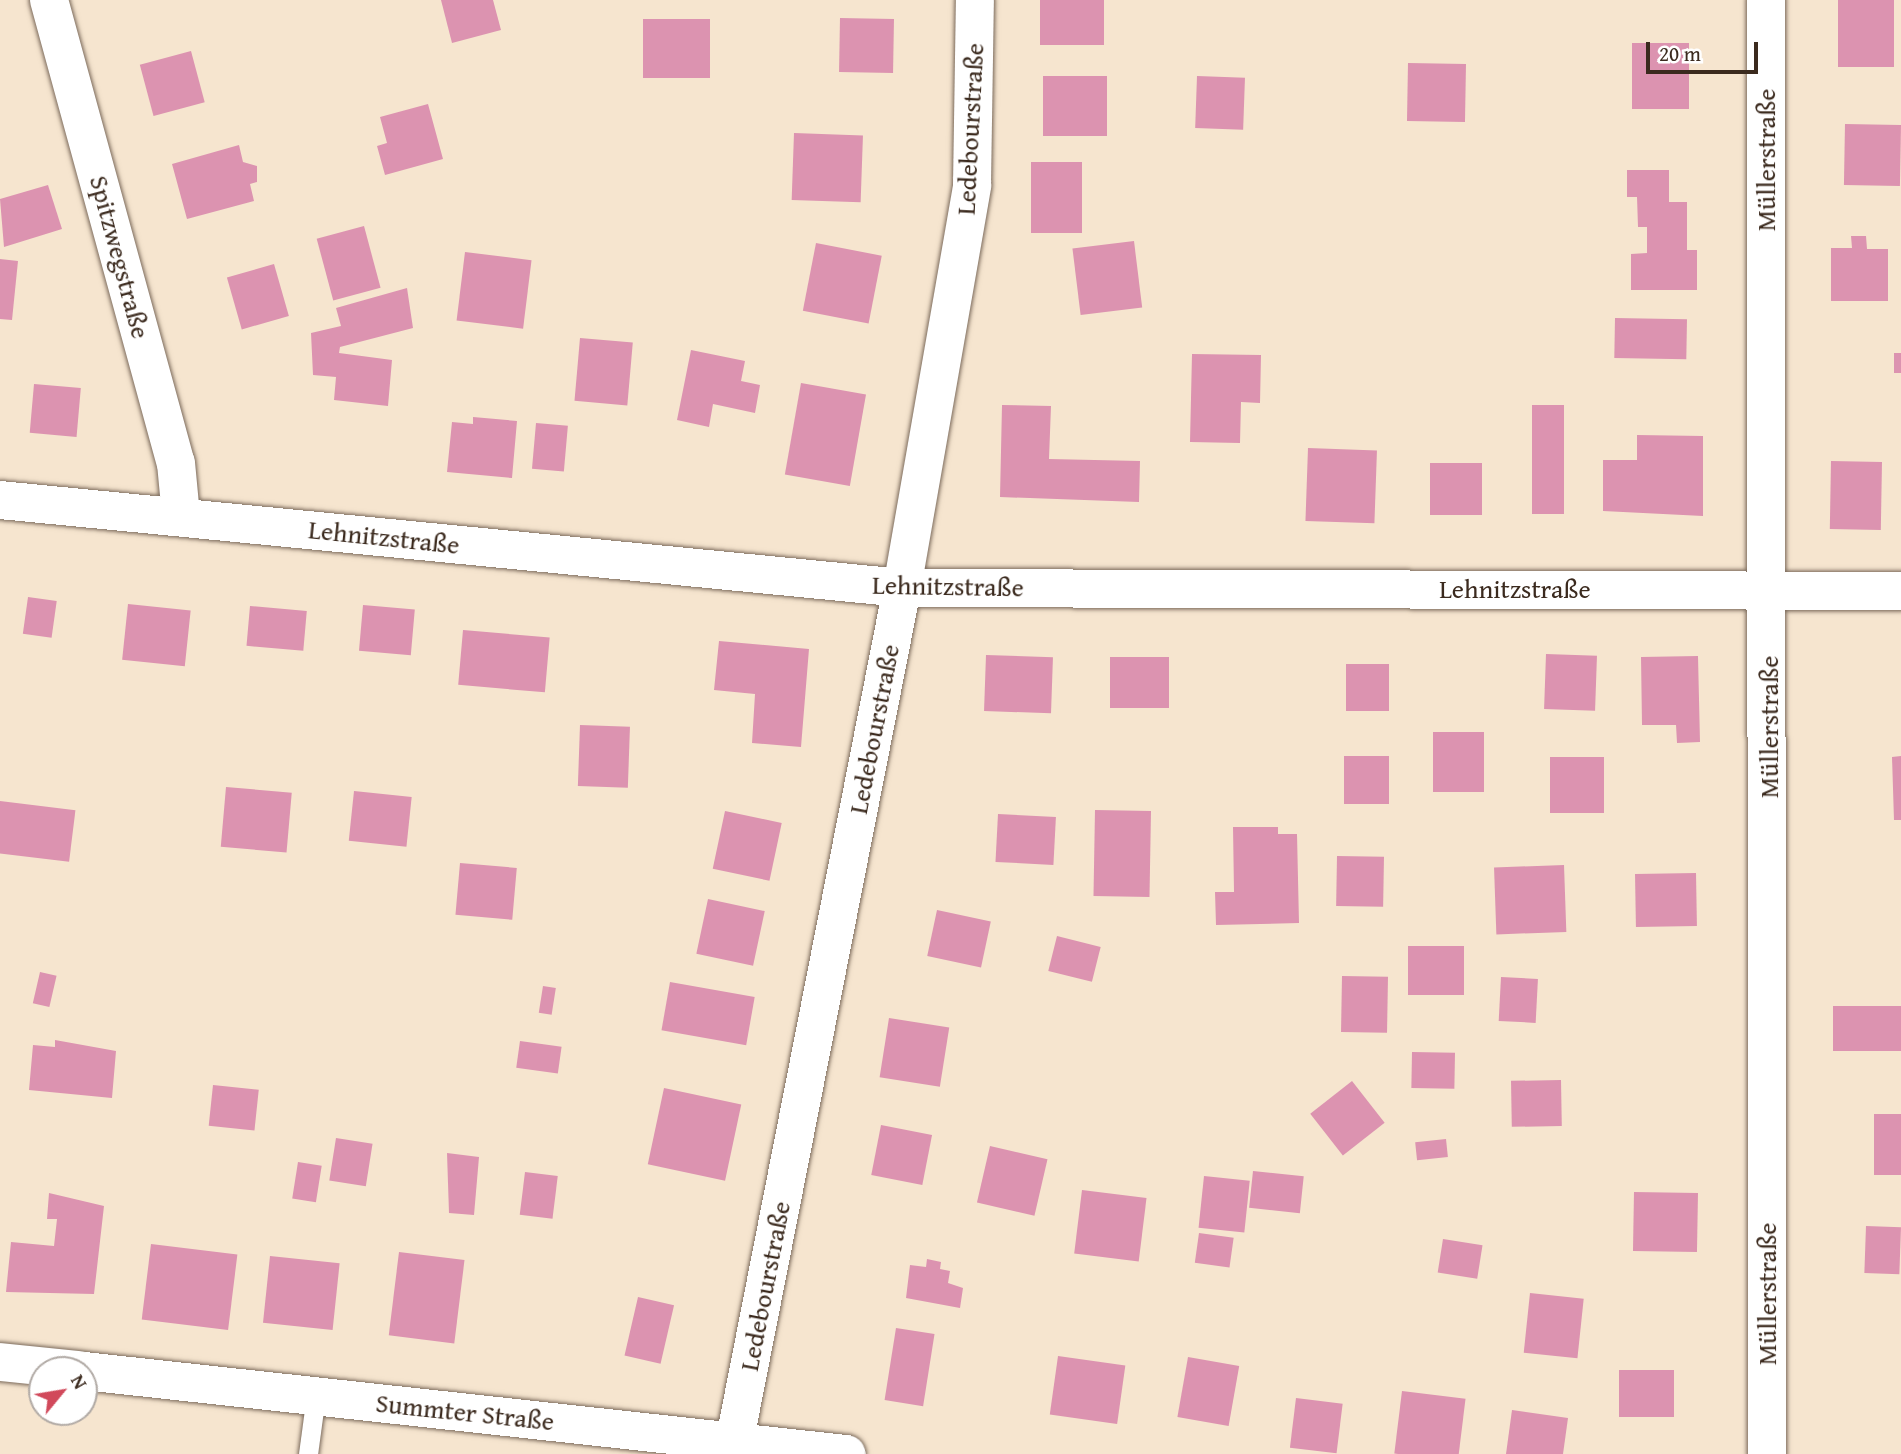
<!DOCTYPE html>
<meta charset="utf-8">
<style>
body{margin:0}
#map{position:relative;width:1901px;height:1454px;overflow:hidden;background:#f6e5cf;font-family:"Gentium Book Plus",serif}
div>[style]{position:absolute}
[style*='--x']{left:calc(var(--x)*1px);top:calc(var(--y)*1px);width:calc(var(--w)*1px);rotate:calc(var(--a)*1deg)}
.building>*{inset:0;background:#dc93b0;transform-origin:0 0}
.roads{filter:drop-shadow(0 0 2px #7c6b5c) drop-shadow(0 0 2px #7c6b5c)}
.lane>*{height:19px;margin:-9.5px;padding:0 9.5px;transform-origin:9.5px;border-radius:9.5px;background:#fff}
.street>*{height:38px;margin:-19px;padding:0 19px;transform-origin:19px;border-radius:19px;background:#fff}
span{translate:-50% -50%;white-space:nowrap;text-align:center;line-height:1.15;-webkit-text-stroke:7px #fff;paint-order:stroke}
.street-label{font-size:26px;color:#3b2a1e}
.north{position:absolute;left:28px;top:1356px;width:70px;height:70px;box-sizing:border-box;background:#fff;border:2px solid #b1aaa5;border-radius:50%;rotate:60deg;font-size:19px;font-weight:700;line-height:28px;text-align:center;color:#3b2a1e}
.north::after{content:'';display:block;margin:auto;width:24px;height:32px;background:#d1495b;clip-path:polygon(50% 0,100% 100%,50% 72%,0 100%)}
.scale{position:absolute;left:1646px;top:42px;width:112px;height:32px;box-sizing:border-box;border:4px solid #3b2a1e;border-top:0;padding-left:9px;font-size:21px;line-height:24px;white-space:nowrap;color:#3b2a1e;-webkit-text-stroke:5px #fff;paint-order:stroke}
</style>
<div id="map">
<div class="building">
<div style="clip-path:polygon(441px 0,493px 0,501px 30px,452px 43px)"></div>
<div style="left:1040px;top:0;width:64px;height:45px"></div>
<div style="left:1838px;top:0;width:56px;height:67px"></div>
<div style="left:840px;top:18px;width:54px;height:54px;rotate:1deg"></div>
<div style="left:643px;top:19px;width:67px;height:59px"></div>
<div style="left:1632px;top:43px;width:57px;height:66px"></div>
<div style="left:191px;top:51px;width:53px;height:53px;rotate:75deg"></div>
<div style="left:1408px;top:63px;width:58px;height:58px;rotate:1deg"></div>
<div style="left:1107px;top:76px;width:60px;height:64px;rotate:90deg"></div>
<div style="left:1197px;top:76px;width:48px;height:52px;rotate:2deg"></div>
<div style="clip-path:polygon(428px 104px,443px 159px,385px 175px,377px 146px,387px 143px,380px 117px)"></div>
<div style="left:1845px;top:124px;width:56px;height:61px;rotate:1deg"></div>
<div style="left:794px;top:133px;width:69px;height:67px;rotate:2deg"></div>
<div style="clip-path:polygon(239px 145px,243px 162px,257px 166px,257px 182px,250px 184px,254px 201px,187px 219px,172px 164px)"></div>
<div style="left:1031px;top:162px;width:51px;height:71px"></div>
<div style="clip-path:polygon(1627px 170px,1669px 170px,1669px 202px,1687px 202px,1687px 250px,1697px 250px,1697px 290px,1631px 290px,1631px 254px,1647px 253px,1647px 227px,1638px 227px,1637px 197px,1627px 197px)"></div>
<div style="clip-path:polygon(48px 185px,62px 229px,4px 247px,0 199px)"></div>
<div style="left:364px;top:226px;width:64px;height:49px;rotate:75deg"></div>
<div style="clip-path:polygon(1851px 236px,1866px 236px,1867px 249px,1888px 249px,1888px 301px,1831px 301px,1831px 248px,1852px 248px)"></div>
<div style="left:1134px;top:241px;width:67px;height:62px;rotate:83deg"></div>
<div style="left:816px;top:243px;width:67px;height:69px;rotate:11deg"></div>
<div style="left:465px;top:252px;width:67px;height:69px;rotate:7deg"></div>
<div style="clip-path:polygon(0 259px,18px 261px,12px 320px,0 319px)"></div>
<div style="left:274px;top:264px;width:54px;height:49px;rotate:74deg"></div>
<div style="clip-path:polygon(407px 288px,413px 328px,340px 347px,339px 353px,392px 360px,388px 406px,334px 400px,336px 377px,313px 375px,311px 333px,341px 326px,336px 308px)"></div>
<div style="left:1615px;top:318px;width:72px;height:40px;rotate:1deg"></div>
<div style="left:580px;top:338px;width:53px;height:63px;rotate:5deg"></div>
<div style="clip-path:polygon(691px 350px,745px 361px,741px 381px,760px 385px,755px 413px,713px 404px,709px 427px,677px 420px)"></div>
<div style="left:1894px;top:353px;width:7px;height:20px"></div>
<div style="clip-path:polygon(1192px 354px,1261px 355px,1260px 403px,1241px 402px,1240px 443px,1190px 442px)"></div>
<div style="left:801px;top:383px;width:66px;height:93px;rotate:10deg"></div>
<div style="left:34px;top:384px;width:47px;height:49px;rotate:5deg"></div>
<div style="clip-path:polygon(1002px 405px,1051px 406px,1049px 459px,1140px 461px,1139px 502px,1000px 497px)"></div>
<div style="left:1532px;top:405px;width:32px;height:109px"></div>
<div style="clip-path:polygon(473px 417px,517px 421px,512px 478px,447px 472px,452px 422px,473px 424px)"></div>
<div style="left:536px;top:423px;width:32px;height:46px;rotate:5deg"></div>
<div style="clip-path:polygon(1637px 435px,1703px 436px,1703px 516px,1603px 511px,1603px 460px,1637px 460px)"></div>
<div style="left:1308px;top:448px;width:69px;height:73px;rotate:2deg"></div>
<div style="left:1831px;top:461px;width:51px;height:68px;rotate:1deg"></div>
<div style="left:1430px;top:463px;width:52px;height:52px"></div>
<div style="left:28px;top:597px;width:29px;height:37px;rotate:8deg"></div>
<div style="left:128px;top:604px;width:63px;height:56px;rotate:6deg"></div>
<div style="left:363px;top:605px;width:52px;height:46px;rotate:5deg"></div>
<div style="left:250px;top:606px;width:57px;height:40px;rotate:5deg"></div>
<div style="left:463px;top:630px;width:87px;height:55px;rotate:5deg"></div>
<div style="clip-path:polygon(719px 641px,809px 649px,801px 747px,752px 743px,755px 694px,714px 690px)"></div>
<div style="left:1546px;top:654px;width:51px;height:55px;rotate:2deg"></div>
<div style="left:986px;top:655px;width:67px;height:56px;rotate:2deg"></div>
<div style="clip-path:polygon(1698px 656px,1700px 742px,1677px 743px,1676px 725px,1642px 725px,1641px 657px)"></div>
<div style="left:1110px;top:657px;width:59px;height:51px"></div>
<div style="left:1346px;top:664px;width:43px;height:47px"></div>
<div style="left:580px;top:725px;width:50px;height:61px;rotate:2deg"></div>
<div style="left:1433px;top:732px;width:51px;height:60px"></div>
<div style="left:1344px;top:756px;width:45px;height:48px"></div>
<div style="clip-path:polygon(1901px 756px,1901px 820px,1894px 820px,1892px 757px)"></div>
<div style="left:1604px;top:757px;width:56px;height:54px;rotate:90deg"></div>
<div style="left:226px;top:787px;width:66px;height:60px;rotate:5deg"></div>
<div style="left:354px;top:791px;width:58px;height:50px;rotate:6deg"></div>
<div style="left:0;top:801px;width:76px;height:52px;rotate:7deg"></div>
<div style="left:1095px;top:810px;width:56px;height:86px;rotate:1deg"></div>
<div style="left:725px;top:811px;width:58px;height:59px;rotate:12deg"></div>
<div style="left:998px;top:814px;width:58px;height:48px;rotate:3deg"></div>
<div style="clip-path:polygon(1233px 827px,1278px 827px,1278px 834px,1297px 834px,1299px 923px,1216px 925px,1215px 892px,1234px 892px)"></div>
<div style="left:1337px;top:856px;width:47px;height:50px;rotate:1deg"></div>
<div style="left:460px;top:863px;width:57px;height:52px;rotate:5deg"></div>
<div style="left:1564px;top:865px;width:67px;height:70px;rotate:88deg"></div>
<div style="left:1696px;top:873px;width:53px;height:61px;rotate:89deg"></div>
<div style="left:708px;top:899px;width:58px;height:56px;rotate:12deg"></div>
<div style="left:937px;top:910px;width:55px;height:47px;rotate:12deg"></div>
<div style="left:1057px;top:936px;width:45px;height:36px;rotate:14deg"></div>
<div style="left:1464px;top:946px;width:49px;height:56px;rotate:90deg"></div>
<div style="left:40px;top:972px;width:17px;height:32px;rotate:13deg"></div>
<div style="left:1342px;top:976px;width:46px;height:56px;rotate:1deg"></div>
<div style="left:1501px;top:977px;width:37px;height:44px;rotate:3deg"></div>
<div style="left:670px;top:982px;width:86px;height:49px;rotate:10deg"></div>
<div style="left:543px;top:986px;width:13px;height:27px;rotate:9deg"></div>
<div style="left:1833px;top:1006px;width:68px;height:45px"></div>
<div style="left:889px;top:1018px;width:61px;height:60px;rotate:9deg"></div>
<div style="clip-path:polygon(55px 1040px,116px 1051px,112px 1098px,29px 1090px,33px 1045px,55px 1047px)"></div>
<div style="left:520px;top:1041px;width:42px;height:27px;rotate:8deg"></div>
<div style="left:1412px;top:1052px;width:43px;height:36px;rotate:1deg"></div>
<div style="left:1561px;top:1080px;width:46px;height:50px;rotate:89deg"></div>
<div style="left:1352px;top:1081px;width:53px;height:53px;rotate:52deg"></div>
<div style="left:213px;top:1085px;width:46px;height:41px;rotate:6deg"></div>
<div style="left:664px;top:1088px;width:79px;height:78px;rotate:12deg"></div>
<div style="left:1874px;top:1114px;width:27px;height:61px"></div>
<div style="left:881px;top:1125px;width:52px;height:51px;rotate:11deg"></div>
<div style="left:336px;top:1138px;width:37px;height:43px;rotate:9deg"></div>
<div style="left:1446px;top:1139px;width:18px;height:31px;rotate:84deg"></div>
<div style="left:990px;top:1146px;width:59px;height:58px;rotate:13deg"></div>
<div style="clip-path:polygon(447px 1153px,479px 1157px,474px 1215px,449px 1213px)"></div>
<div style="left:298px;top:1162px;width:24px;height:37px;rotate:9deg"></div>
<div style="left:1253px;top:1171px;width:51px;height:37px;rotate:6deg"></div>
<div style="left:525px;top:1172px;width:33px;height:43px;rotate:7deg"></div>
<div style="left:1204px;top:1176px;width:46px;height:52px;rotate:6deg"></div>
<div style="left:1082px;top:1190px;width:65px;height:64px;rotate:7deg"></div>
<div style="left:1634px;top:1192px;width:64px;height:59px;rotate:1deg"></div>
<div style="clip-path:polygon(49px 1193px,104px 1206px,94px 1294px,6px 1292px,11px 1242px,54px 1246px,57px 1219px,47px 1219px)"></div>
<div style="left:1866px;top:1226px;width:35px;height:47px;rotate:2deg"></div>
<div style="left:1199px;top:1233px;width:35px;height:30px;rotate:8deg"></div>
<div style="left:1443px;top:1239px;width:40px;height:34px;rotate:9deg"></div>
<div style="left:151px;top:1244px;width:87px;height:76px;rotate:7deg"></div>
<div style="left:399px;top:1252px;width:66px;height:84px;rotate:7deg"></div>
<div style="left:270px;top:1256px;width:70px;height:67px;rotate:6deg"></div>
<div style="clip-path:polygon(927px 1259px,941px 1262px,940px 1269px,950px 1271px,948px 1283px,963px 1288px,960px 1308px,906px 1298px,910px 1265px,926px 1267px)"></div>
<div style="left:1530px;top:1293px;width:54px;height:60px;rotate:6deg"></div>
<div style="left:638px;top:1297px;width:37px;height:60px;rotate:13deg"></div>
<div style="left:896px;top:1328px;width:39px;height:73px;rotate:9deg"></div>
<div style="left:1058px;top:1356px;width:68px;height:59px;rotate:8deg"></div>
<div style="left:1188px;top:1357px;width:52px;height:61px;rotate:10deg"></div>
<div style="left:1674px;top:1370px;width:47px;height:55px;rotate:90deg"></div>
<div style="left:1402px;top:1391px;width:64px;height:63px;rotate:7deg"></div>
<div style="left:1296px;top:1398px;width:47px;height:50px;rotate:7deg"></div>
<div style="clip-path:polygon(1512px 1410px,1568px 1418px,1563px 1454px,1506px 1454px)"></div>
</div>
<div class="roads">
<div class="lane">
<div style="--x:308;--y:1454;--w:60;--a:-82.3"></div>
</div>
<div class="street">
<div style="--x:49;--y:0;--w:480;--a:74.7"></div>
<div style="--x:176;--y:463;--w:53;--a:84.6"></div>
<div style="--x:1766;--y:0;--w:1454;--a:89.96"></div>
<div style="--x:0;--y:500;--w:906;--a:5.57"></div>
<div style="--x:902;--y:588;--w:999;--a:0.17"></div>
<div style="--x:0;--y:1362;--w:78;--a:5.9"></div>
<div style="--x:84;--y:1371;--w:767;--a:6.22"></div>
<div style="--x:732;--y:1454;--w:883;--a:-78.89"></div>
<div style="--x:902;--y:588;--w:409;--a:-80.1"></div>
<div style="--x:972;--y:185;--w:185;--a:-89.1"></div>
</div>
</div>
<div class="street-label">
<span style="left:970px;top:129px;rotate:-87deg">Ledebourstraße</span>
<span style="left:1766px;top:160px;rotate:-90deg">Müllerstraße</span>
<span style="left:120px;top:257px;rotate:75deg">Spitzwegstraße</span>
<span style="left:384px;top:537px;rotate:6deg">Lehnitzstraße</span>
<span style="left:948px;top:586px;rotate:1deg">Lehnitzstraße</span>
<span style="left:1515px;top:589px">Lehnitzstraße</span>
<span style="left:1769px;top:727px;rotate:-90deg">Müllerstraße</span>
<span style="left:874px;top:729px;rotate:-79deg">Ledebourstraße</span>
<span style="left:765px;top:1286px;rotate:-79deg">Ledebourstraße</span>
<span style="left:1767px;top:1294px;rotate:-90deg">Müllerstraße</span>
<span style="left:465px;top:1412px;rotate:6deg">Summter Straße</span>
</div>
<div class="north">N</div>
<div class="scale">20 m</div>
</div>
